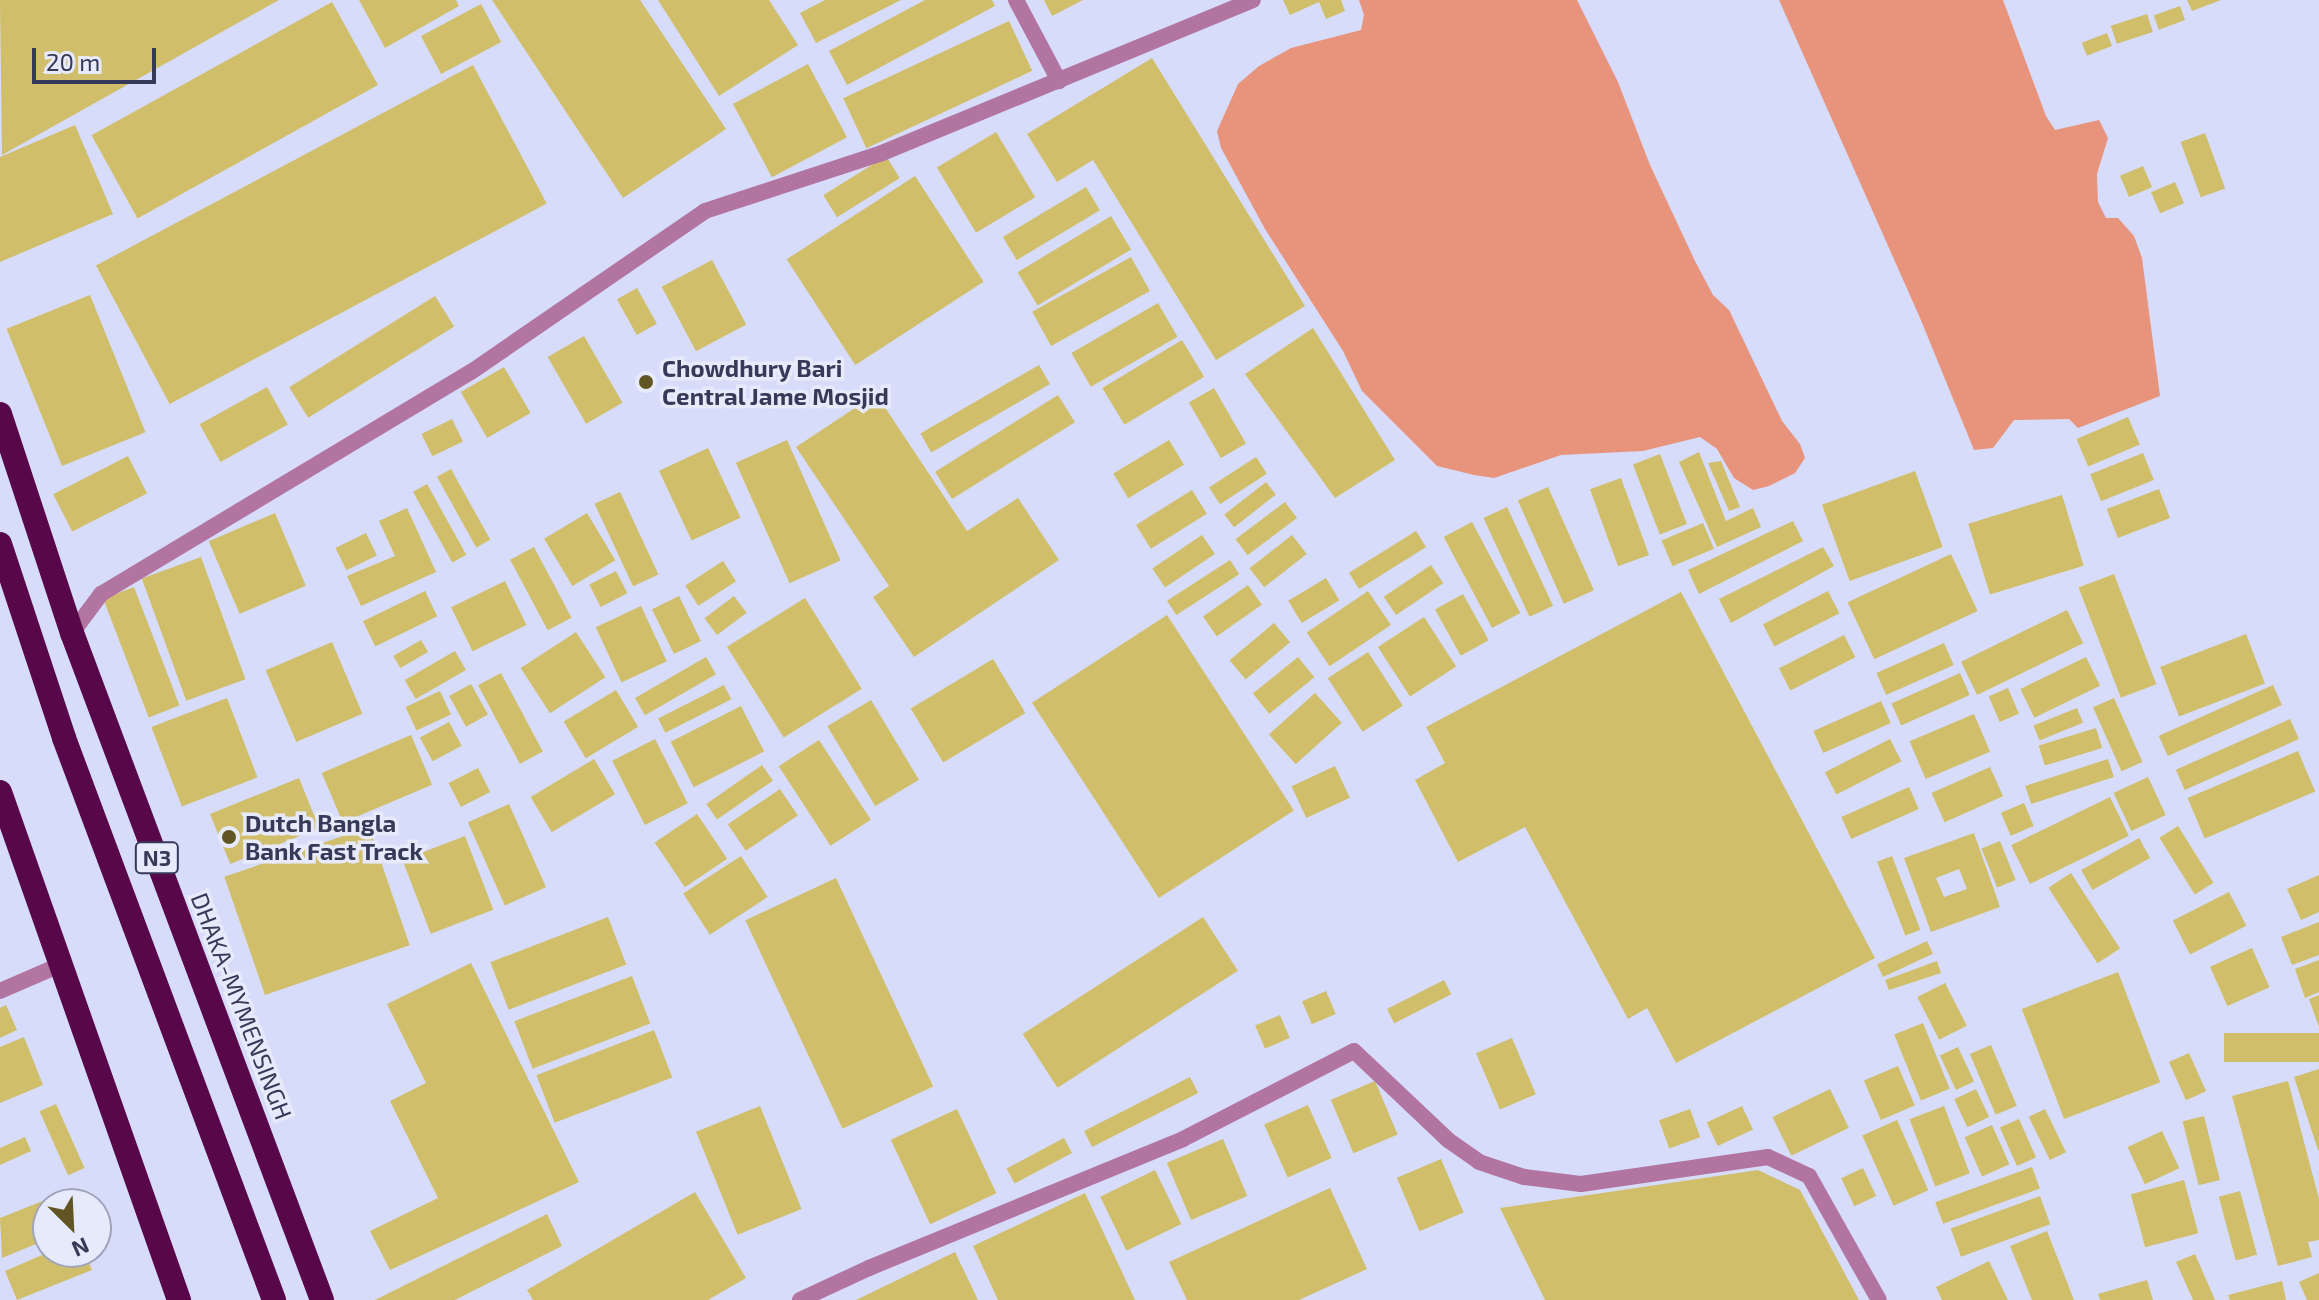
<!DOCTYPE html>
<style>
body{margin:0}
#map{position:relative;width:2319px;height:1300px;overflow:hidden;background:#d7dcfb;font-family:"Exo 2",sans-serif}
div>[style]{position:absolute}
[style*='--x']{left:calc(var(--x)*1px);top:calc(var(--y)*1px);width:calc(var(--w)*1px);rotate:calc(var(--a)*1deg)}
.green>*{inset:0;background:#e8947c}
.building>*{inset:0;background:#d0be6b;transform-origin:0 0}
.street>*{height:16px;margin:-8px;padding:0 8px;transform-origin:8px;border-radius:8px;background:#b274a1}
.highway>*{height:24px;margin:-12px;padding:0 12px;transform-origin:12px;border-radius:12px;background:#58074a}
.dots>*{width:22px;height:22px;translate:-50% -50%;box-sizing:border-box;border:4px solid #e7eafa;border-radius:50%}
span{translate:-50% -50%;white-space:nowrap;text-align:center;line-height:1.15;-webkit-text-stroke:7px #e7eafa;paint-order:stroke}
.shield-label span{padding:2px 6px;background:#e7eafa;border:2px solid;border-radius:6px;-webkit-text-stroke-width:0}
.shield-label{font-size:22px;color:#363a58;font-weight:700}
.poi-label{font-size:24px;color:#363a58;font-weight:700}
.left{translate:0 -50%;text-align:left}
.street-label{font-size:24px;color:#363a58}
.north{position:absolute;left:32px;top:1188px;width:80px;height:80px;box-sizing:border-box;background:#e7eafa;border:2px solid #a0a4b9;border-radius:50%;rotate:156deg;font-size:22px;font-weight:700;line-height:32px;text-align:center;color:#363a58}
.north::after{content:'';display:block;margin:auto;width:28px;height:36px;background:#615623;clip-path:polygon(50% 0,100% 100%,50% 72%,0 100%)}
.scale{position:absolute;left:32px;top:48px;width:124px;height:36px;box-sizing:border-box;border:4px solid #363a58;border-top:0;padding-left:10px;font-size:24px;line-height:28px;white-space:nowrap;color:#363a58;-webkit-text-stroke:6px #e7eafa;paint-order:stroke}
</style>
<div id="map">
<div class="green">
<div style="clip-path:polygon(1359px 0,1577px 0,1618px 82px,1650px 165px,1695px 261px,1713px 295px,1729px 310px,1782px 421px,1800px 444px,1805px 458px,1795px 473px,1769px 486px,1753px 490px,1734px 478px,1717px 449px,1700px 437px,1643px 451px,1561px 455px,1494px 478px,1474px 475px,1437px 466px,1362px 391px,1343px 351px,1265px 229px,1221px 148px,1217px 131px,1238px 84px,1259px 66px,1291px 48px,1361px 30px,1364px 15px)"></div>
<div style="clip-path:polygon(1779px 0,2003px 0,2046px 116px,2055px 130px,2099px 120px,2108px 138px,2097px 174px,2098px 202px,2106px 218px,2118px 218px,2134px 236px,2142px 258px,2160px 396px,2078px 428px,2069px 419px,2014px 420px,1993px 448px,1974px 450px,1920px 318px)"></div>
</div>
<div class="building">
<div style="clip-path:polygon(0 0,279px 0,2px 155px)"></div>
<div style="clip-path:polygon(359px 0,456px 0,459px 6px,385px 48px)"></div>
<div style="clip-path:polygon(492px 0,640px 0,726px 129px,623px 198px)"></div>
<div style="clip-path:polygon(658px 0,769px 0,798px 45px,719px 96px)"></div>
<div style="clip-path:polygon(825px 0,901px 0,816px 43px,800px 13px)"></div>
<div style="clip-path:polygon(925px 0,992px 0,995px 6px,847px 85px,829px 51px)"></div>
<div style="clip-path:polygon(1044px 0,1083px 0,1052px 16px)"></div>
<div style="clip-path:polygon(1283px 0,1341px 0,1345px 11px,1326px 19px,1319px 2px,1290px 15px)"></div>
<div style="clip-path:polygon(2187px 0,2221px 0,2192px 11px)"></div>
<div style="left:332px;top:2px;width:95px;height:275px;rotate:61deg"></div>
<div style="left:481px;top:4px;width:43px;height:68px;rotate:62deg"></div>
<div style="left:2180px;top:6px;width:15px;height:28px;rotate:70deg"></div>
<div style="left:2147px;top:14px;width:19px;height:38px;rotate:72deg"></div>
<div style="left:1009px;top:21px;width:55px;height:183px;rotate:65deg"></div>
<div style="left:2107px;top:33px;width:14px;height:27px;rotate:69deg"></div>
<div style="clip-path:polygon(1152px 58px,1305px 306px,1216px 360px,1093px 160px,1057px 182px,1027px 134px)"></div>
<div style="left:808px;top:64px;width:83px;height:85px;rotate:62deg"></div>
<div style="left:473px;top:65px;width:157px;height:427px;rotate:62deg"></div>
<div style="clip-path:polygon(75px 125px,113px 214px,0 262px,0 157px)"></div>
<div style="left:996px;top:132px;width:76px;height:69px;rotate:59deg"></div>
<div style="left:2205px;top:133px;width:59px;height:26px;rotate:70deg"></div>
<div style="left:886px;top:156px;width:26px;height:74px;rotate:58deg"></div>
<div style="left:2143px;top:166px;width:23px;height:25px;rotate:67deg"></div>
<div style="left:915px;top:176px;width:126px;height:153px;rotate:57deg"></div>
<div style="left:2175px;top:182px;width:23px;height:26px;rotate:67deg"></div>
<div style="left:1086px;top:187px;width:27px;height:97px;rotate:59deg"></div>
<div style="left:1111px;top:216px;width:39px;height:109px;rotate:59deg"></div>
<div style="left:1131px;top:257px;width:39px;height:113px;rotate:61deg"></div>
<div style="left:712px;top:260px;width:73px;height:57px;rotate:62deg"></div>
<div style="left:637px;top:288px;width:41px;height:23px;rotate:61deg"></div>
<div style="left:90px;top:295px;width:148px;height:90px;rotate:68deg"></div>
<div style="left:435px;top:296px;width:36px;height:172px;rotate:58deg"></div>
<div style="left:1158px;top:303px;width:39px;height:100px;rotate:60deg"></div>
<div style="clip-path:polygon(1313px 328px,1395px 460px,1335px 498px,1245px 374px)"></div>
<div style="left:584px;top:336px;width:77px;height:42px;rotate:60deg"></div>
<div style="left:1182px;top:340px;width:43px;height:93px;rotate:59deg"></div>
<div style="left:1039px;top:365px;width:22px;height:137px;rotate:60deg"></div>
<div style="left:504px;top:367px;width:53px;height:50px;rotate:60deg"></div>
<div style="left:267px;top:387px;width:43px;height:77px;rotate:61deg"></div>
<div style="left:1214px;top:388px;width:64px;height:29px;rotate:60deg"></div>
<div style="clip-path:polygon(876px 394px,967px 531px,1018px 498px,1059px 560px,914px 657px,873px 597px,889px 586px,796px 447px)"></div>
<div style="left:1058px;top:395px;width:32px;height:145px;rotate:58deg"></div>
<div style="left:2128px;top:417px;width:30px;height:56px;rotate:67deg"></div>
<div style="left:452px;top:419px;width:25px;height:34px;rotate:64deg"></div>
<div style="left:787px;top:440px;width:132px;height:56px;rotate:66deg"></div>
<div style="left:1169px;top:440px;width:29px;height:65px;rotate:59deg"></div>
<div style="left:708px;top:448px;width:77px;height:54px;rotate:65deg"></div>
<div style="clip-path:polygon(1699px 452px,1726px 521px,1753px 508px,1761px 527px,1717px 547px,1679px 462px)"></div>
<div style="left:2143px;top:453px;width:29px;height:57px;rotate:68deg"></div>
<div style="left:1660px;top:454px;width:75px;height:29px;rotate:69deg"></div>
<div style="left:128px;top:456px;width:42px;height:84px;rotate:63deg"></div>
<div style="left:1256px;top:457px;width:20px;height:56px;rotate:57deg"></div>
<div style="clip-path:polygon(1721px 461px,1740px 507px,1729px 511px,1708px 463px)"></div>
<div style="left:451px;top:469px;width:81px;height:16px;rotate:61deg"></div>
<div style="left:1915px;top:471px;width:81px;height:99px;rotate:70deg"></div>
<div style="left:1621px;top:478px;width:82px;height:33px;rotate:70deg"></div>
<div style="left:1266px;top:482px;width:16px;height:53px;rotate:52deg"></div>
<div style="left:427px;top:484px;width:81px;height:16px;rotate:61deg"></div>
<div style="left:1548px;top:487px;width:113px;height:33px;rotate:66deg"></div>
<div style="left:2159px;top:489px;width:31px;height:56px;rotate:69deg"></div>
<div style="left:1192px;top:490px;width:28px;height:66px;rotate:58deg"></div>
<div style="left:620px;top:492px;width:91px;height:28px;rotate:65deg"></div>
<div style="left:2062px;top:495px;width:74px;height:98px;rotate:73deg"></div>
<div style="left:1285px;top:502px;width:20px;height:62px;rotate:53deg"></div>
<div style="left:1507px;top:507px;width:109px;height:26px;rotate:65deg"></div>
<div style="clip-path:polygon(407px 508px,436px 572px,361px 606px,347px 576px,395px 556px,379px 521px)"></div>
<div style="left:275px;top:513px;width:79px;height:72px;rotate:67deg"></div>
<div style="left:587px;top:513px;width:55px;height:50px;rotate:59deg"></div>
<div style="clip-path:polygon(1793px 521px,1803px 541px,1699px 594px,1688px 570px)"></div>
<div style="left:1472px;top:522px;width:103px;height:32px;rotate:62deg"></div>
<div style="left:1703px;top:523px;width:28px;height:45px;rotate:67deg"></div>
<div style="left:1416px;top:531px;width:19px;height:79px;rotate:58deg"></div>
<div style="left:366px;top:533px;width:25px;height:34px;rotate:64deg"></div>
<div style="left:1202px;top:535px;width:23px;height:60px;rotate:56deg"></div>
<div style="left:1292px;top:535px;width:24px;height:54px;rotate:52deg"></div>
<div style="left:534px;top:547px;width:80px;height:27px;rotate:62deg"></div>
<div style="clip-path:polygon(1823px 547px,1834px 566px,1731px 623px,1719px 599px)"></div>
<div style="left:1951px;top:554px;width:63px;height:114px;rotate:65deg"></div>
<div style="left:201px;top:557px;width:130px;height:63px;rotate:70deg"></div>
<div style="left:1230px;top:560px;width:17px;height:75px;rotate:57deg"></div>
<div style="left:723px;top:561px;width:24px;height:45px;rotate:57deg"></div>
<div style="left:1431px;top:565px;width:22px;height:57px;rotate:56deg"></div>
<div style="left:616px;top:571px;width:25px;height:30px;rotate:63deg"></div>
<div style="left:2114px;top:574px;width:118px;height:38px;rotate:69deg"></div>
<div style="left:1326px;top:578px;width:26px;height:44px;rotate:59deg"></div>
<div style="left:505px;top:581px;width:49px;height:60px;rotate:64deg"></div>
<div style="left:1248px;top:585px;width:24px;height:55px;rotate:55deg"></div>
<div style="left:134px;top:587px;width:127px;height:33px;rotate:69deg"></div>
<div style="left:425px;top:591px;width:28px;height:69px;rotate:64deg"></div>
<div style="left:1368px;top:591px;width:41px;height:74px;rotate:56deg"></div>
<div style="left:1828px;top:591px;width:25px;height:73px;rotate:63deg"></div>
<div style="clip-path:polygon(1681px 592px,1875px 958px,1676px 1063px,1647px 1008px,1628px 1019px,1525px 827px,1458px 862px,1415px 780px,1445px 763px,1426px 727px)"></div>
<div style="left:1463px;top:594px;width:53px;height:32px;rotate:61deg"></div>
<div style="left:679px;top:596px;width:50px;height:30px;rotate:64deg"></div>
<div style="left:734px;top:596px;width:21px;height:37px;rotate:53deg"></div>
<div style="left:805px;top:598px;width:107px;height:92px;rotate:58deg"></div>
<div style="left:641px;top:606px;width:61px;height:50px;rotate:65deg"></div>
<div style="left:2067px;top:610px;width:37px;height:118px;rotate:64deg"></div>
<div style="left:1167px;top:615px;width:233px;height:161px;rotate:57deg"></div>
<div style="left:1424px;top:617px;width:59px;height:55px;rotate:57deg"></div>
<div style="left:1274px;top:623px;width:25px;height:58px;rotate:50deg"></div>
<div style="left:576px;top:632px;width:54px;height:66px;rotate:57deg"></div>
<div style="left:2246px;top:634px;width:53px;height:92px;rotate:69deg"></div>
<div style="left:1844px;top:635px;width:25px;height:73px;rotate:63deg"></div>
<div style="left:421px;top:640px;width:14px;height:32px;rotate:60deg"></div>
<div style="left:332px;top:642px;width:78px;height:72px;rotate:67deg"></div>
<div style="left:1944px;top:643px;width:24px;height:74px;rotate:66deg"></div>
<div style="left:455px;top:651px;width:22px;height:58px;rotate:60deg"></div>
<div style="left:1368px;top:652px;width:64px;height:48px;rotate:57deg"></div>
<div style="left:706px;top:657px;width:20px;height:82px;rotate:60deg"></div>
<div style="left:1298px;top:657px;width:26px;height:58px;rotate:51deg"></div>
<div style="left:2086px;top:657px;width:32px;height:73px;rotate:64deg"></div>
<div style="left:993px;top:659px;width:63px;height:96px;rotate:59deg"></div>
<div style="left:501px;top:673px;width:89px;height:26px;rotate:62deg"></div>
<div style="left:1960px;top:673px;width:24px;height:75px;rotate:66deg"></div>
<div style="left:471px;top:684px;width:35px;height:25px;rotate:61deg"></div>
<div style="left:724px;top:685px;width:16px;height:74px;rotate:63deg"></div>
<div style="left:2273px;top:685px;width:22px;height:125px;rotate:66deg"></div>
<div style="left:2008px;top:688px;width:28px;height:21px;rotate:67deg"></div>
<div style="left:616px;top:690px;width:43px;height:61px;rotate:59deg"></div>
<div style="left:440px;top:691px;width:26px;height:38px;rotate:65deg"></div>
<div style="left:1315px;top:693px;width:40px;height:62px;rotate:48deg"></div>
<div style="left:227px;top:698px;width:85px;height:81px;rotate:69deg"></div>
<div style="left:2114px;top:698px;width:70px;height:23px;rotate:66deg"></div>
<div style="left:871px;top:700px;width:93px;height:51px;rotate:59deg"></div>
<div style="left:1881px;top:701px;width:24px;height:74px;rotate:66deg"></div>
<div style="left:741px;top:706px;width:51px;height:79px;rotate:63deg"></div>
<div style="left:2077px;top:708px;width:16px;height:47px;rotate:68deg"></div>
<div style="left:1974px;top:714px;width:41px;height:70px;rotate:67deg"></div>
<div style="left:2290px;top:719px;width:22px;height:125px;rotate:66deg"></div>
<div style="left:449px;top:722px;width:27px;height:33px;rotate:62deg"></div>
<div style="left:2096px;top:728px;width:21px;height:60px;rotate:73deg"></div>
<div style="left:411px;top:735px;width:54px;height:97px;rotate:67deg"></div>
<div style="left:655px;top:739px;width:72px;height:48px;rotate:63deg"></div>
<div style="left:1890px;top:739px;width:25px;height:73px;rotate:63deg"></div>
<div style="left:819px;top:740px;width:95px;height:48px;rotate:57deg"></div>
<div style="left:2298px;top:751px;width:44px;height:120px;rotate:67deg"></div>
<div style="left:594px;top:759px;width:41px;height:74px;rotate:59deg"></div>
<div style="left:2108px;top:759px;width:19px;height:87px;rotate:72deg"></div>
<div style="left:762px;top:765px;width:19px;height:68px;rotate:55deg"></div>
<div style="left:1335px;top:766px;width:35px;height:48px;rotate:65deg"></div>
<div style="left:1990px;top:767px;width:32px;height:64px;rotate:66deg"></div>
<div style="left:478px;top:768px;width:27px;height:33px;rotate:63deg"></div>
<div style="left:2148px;top:777px;width:42px;height:38px;rotate:65deg"></div>
<div style="left:299px;top:778px;width:54px;height:96px;rotate:68deg"></div>
<div style="left:1909px;top:787px;width:24px;height:74px;rotate:66deg"></div>
<div style="left:780px;top:789px;width:32px;height:63px;rotate:56deg"></div>
<div style="left:2110px;top:797px;width:43px;height:110px;rotate:64deg"></div>
<div style="left:2024px;top:803px;width:25px;height:25px;rotate:67deg"></div>
<div style="left:509px;top:804px;width:91px;height:45px;rotate:66deg"></div>
<div style="left:697px;top:814px;width:54px;height:51px;rotate:56deg"></div>
<div style="left:2178px;top:826px;width:67px;height:22px;rotate:58deg"></div>
<div style="left:369px;top:827px;width:125px;height:153px;rotate:71deg"></div>
<div style="clip-path:polygon(evenodd,1974px 833px,2000px 907px,1931px 932px,1904px 858px,1974px 833px,1959px 869px,1967px 889px,1944px 897px,1936px 878px,1959px 869px)"></div>
<div style="left:465px;top:836px;width:79px;height:67px;rotate:69deg"></div>
<div style="left:2139px;top:838px;width:23px;height:66px;rotate:61deg"></div>
<div style="left:2000px;top:841px;width:42px;height:20px;rotate:68deg"></div>
<div style="left:741px;top:856px;width:49px;height:69px;rotate:57deg"></div>
<div style="left:1892px;top:856px;width:79px;height:16px;rotate:69deg"></div>
<div style="left:2071px;top:873px;width:90px;height:27px;rotate:57deg"></div>
<div style="clip-path:polygon(2319px 875px,2319px 912px,2301px 920px,2287px 889px)"></div>
<div style="left:836px;top:878px;width:230px;height:100px;rotate:65deg"></div>
<div style="left:2229px;top:892px;width:38px;height:63px;rotate:63deg"></div>
<div style="left:608px;top:917px;width:51px;height:126px;rotate:69deg"></div>
<div style="left:1203px;top:917px;width:64px;height:215px;rotate:57deg"></div>
<div style="clip-path:polygon(2319px 922px,2319px 955px,2292px 965px,2281px 937px)"></div>
<div style="left:1927px;top:941px;width:14px;height:55px;rotate:65deg"></div>
<div style="left:2252px;top:948px;width:43px;height:46px;rotate:66deg"></div>
<div style="clip-path:polygon(2319px 960px,2319px 992px,2305px 998px,2295px 969px)"></div>
<div style="clip-path:polygon(1937px 961px,1941px 973px,1889px 990px,1885px 980px)"></div>
<div style="clip-path:polygon(471px 963px,579px 1182px,390px 1270px,370px 1231px,438px 1198px,390px 1101px,426px 1083px,387px 1004px)"></div>
<div style="left:2118px;top:972px;width:118px;height:103px;rotate:69deg"></div>
<div style="left:632px;top:976px;width:51px;height:126px;rotate:69deg"></div>
<div style="left:1444px;top:980px;width:16px;height:64px;rotate:63deg"></div>
<div style="left:1945px;top:983px;width:48px;height:31px;rotate:63deg"></div>
<div style="left:1326px;top:991px;width:25px;height:26px;rotate:67deg"></div>
<div style="clip-path:polygon(2319px 995px,2319px 1027px,2309px 999px)"></div>
<div style="clip-path:polygon(6px 1005px,17px 1030px,0 1038px,0 1008px)"></div>
<div style="left:1280px;top:1015px;width:25px;height:27px;rotate:67deg"></div>
<div style="left:1923px;top:1023px;width:71px;height:31px;rotate:68deg"></div>
<div style="left:654px;top:1030px;width:51px;height:126px;rotate:69deg"></div>
<div style="left:2319px;top:1033px;width:29px;height:95px;rotate:90deg"></div>
<div style="clip-path:polygon(24px 1037px,43px 1085px,0 1103px,0 1047px)"></div>
<div style="left:1512px;top:1038px;width:61px;height:39px;rotate:67deg"></div>
<div style="left:1991px;top:1045px;width:66px;height:23px;rotate:67deg"></div>
<div style="left:1958px;top:1047px;width:38px;height:20px;rotate:65deg"></div>
<div style="left:2189px;top:1053px;width:42px;height:22px;rotate:66deg"></div>
<div style="left:1898px;top:1066px;width:43px;height:37px;rotate:67deg"></div>
<div style="clip-path:polygon(2319px 1069px,2319px 1150px,2318px 1150px,2294px 1077px)"></div>
<div style="left:1190px;top:1077px;width:18px;height:119px;rotate:63deg"></div>
<div style="left:1375px;top:1081px;width:58px;height:48px;rotate:67deg"></div>
<div style="clip-path:polygon(2288px 1081px,2319px 1199px,2319px 1240px,2308px 1242px,2312px 1257px,2278px 1266px,2232px 1096px)"></div>
<div style="left:1830px;top:1089px;width:43px;height:64px;rotate:64deg"></div>
<div style="left:1976px;top:1089px;width:31px;height:24px;rotate:65deg"></div>
<div style="left:56px;top:1104px;width:70px;height:18px;rotate:66deg"></div>
<div style="left:1308px;top:1105px;width:58px;height:48px;rotate:66deg"></div>
<div style="left:760px;top:1106px;width:111px;height:69px;rotate:68deg"></div>
<div style="left:1742px;top:1106px;width:26px;height:39px;rotate:65deg"></div>
<div style="left:1944px;top:1106px;width:72px;height:37px;rotate:69deg"></div>
<div style="left:957px;top:1109px;width:93px;height:73px;rotate:65deg"></div>
<div style="left:1690px;top:1109px;width:30px;height:33px;rotate:70deg"></div>
<div style="left:2045px;top:1109px;width:48px;height:18px;rotate:64deg"></div>
<div style="left:2204px;top:1116px;width:66px;height:22px;rotate:76deg"></div>
<div style="left:2019px;top:1119px;width:42px;height:21px;rotate:66deg"></div>
<div style="left:1897px;top:1120px;width:77px;height:38px;rotate:66deg"></div>
<div style="left:1992px;top:1125px;width:43px;height:30px;rotate:66deg"></div>
<div style="left:2162px;top:1131px;width:41px;height:38px;rotate:65deg"></div>
<div style="clip-path:polygon(25px 1137px,31px 1151px,0 1165px,0 1148px)"></div>
<div style="left:1064px;top:1138px;width:17px;height:65px;rotate:62deg"></div>
<div style="left:1223px;top:1139px;width:62px;height:61px;rotate:67deg"></div>
<div style="left:1441px;top:1159px;width:58px;height:48px;rotate:67deg"></div>
<div style="left:2032px;top:1167px;width:23px;height:103px;rotate:70deg"></div>
<div style="left:1863px;top:1168px;width:31px;height:24px;rotate:65deg"></div>
<div style="left:1155px;top:1170px;width:60px;height:61px;rotate:64deg"></div>
<div style="clip-path:polygon(1758px 1170px,1800px 1190px,1859px 1300px,1545px 1300px,1500px 1208px)"></div>
<div style="left:2184px;top:1180px;width:55px;height:55px;rotate:75deg"></div>
<div style="clip-path:polygon(1330px 1188px,1367px 1269px,1299px 1300px,1187px 1300px,1169px 1262px)"></div>
<div style="left:2240px;top:1191px;width:66px;height:22px;rotate:75deg"></div>
<div style="clip-path:polygon(65px 1192px,70px 1204px,48px 1204px,48px 1239px,2px 1258px,0 1218px)"></div>
<div style="clip-path:polygon(695px 1192px,746px 1278px,708px 1300px,533px 1300px,527px 1290px)"></div>
<div style="clip-path:polygon(1085px 1193px,1135px 1300px,998px 1300px,973px 1246px)"></div>
<div style="left:2040px;top:1196px;width:30px;height:95px;rotate:70deg"></div>
<div style="clip-path:polygon(547px 1214px,562px 1246px,455px 1300px,375px 1300px)"></div>
<div style="clip-path:polygon(2047px 1231px,2074px 1300px,2032px 1300px,2010px 1246px)"></div>
<div style="clip-path:polygon(49px 1252px,84px 1252px,92px 1270px,17px 1300px,5px 1271px)"></div>
<div style="clip-path:polygon(955px 1252px,978px 1300px,856px 1300px)"></div>
<div style="clip-path:polygon(2195px 1254px,2215px 1300px,2193px 1300px,2176px 1262px)"></div>
<div style="clip-path:polygon(1989px 1261px,2008px 1300px,1942px 1300px,1936px 1287px)"></div>
<div style="clip-path:polygon(2319px 1273px,2319px 1300px,2307px 1300px,2299px 1282px)"></div>
<div style="clip-path:polygon(2147px 1280px,2153px 1300px,2100px 1300px,2098px 1294px)"></div>
<div style="clip-path:polygon(2282px 1281px,2286px 1300px,2230px 1300px,2228px 1295px)"></div>
</div>
<div class="street">
<div style="--x:1016;--y:0;--w:92;--a:62"></div>
<div style="--x:72;--y:633;--w:49;--a:-53.4"></div>
<div style="--x:101;--y:594;--w:431;--a:-31"></div>
<div style="--x:471;--y:372;--w:284;--a:-34.5"></div>
<div style="--x:705;--y:211;--w:186;--a:-18.1"></div>
<div style="--x:882;--y:153;--w:401;--a:-22.4"></div>
<div style="--x:0;--y:991;--w:65;--a:-23.4"></div>
<div style="--x:800;--y:1300;--w:76;--a:-24.9"></div>
<div style="--x:869;--y:1268;--w:339;--a:-22.3"></div>
<div style="--x:1183;--y:1139;--w:192;--a:-27.2"></div>
<div style="--x:1354;--y:1051;--w:129;--a:43.4"></div>
<div style="--x:1448;--y:1140;--w:38;--a:35"></div>
<div style="--x:1479;--y:1162;--w:47;--a:18.4"></div>
<div style="--x:1524;--y:1177;--w:57;--a:7"></div>
<div style="--x:1581;--y:1184;--w:189;--a:-8.2"></div>
<div style="--x:1768;--y:1157;--w:45;--a:24.9"></div>
<div style="--x:1809;--y:1176;--w:142;--a:60.6"></div>
</div>
<div class="highway">
<div style="--x:0;--y:414;--w:231;--a:71.8"></div>
<div style="--x:72;--y:633;--w:712;--a:69.45"></div>
<div style="--x:0;--y:544;--w:204;--a:71.7"></div>
<div style="--x:64;--y:738;--w:600;--a:69.51"></div>
<div style="--x:0;--y:792;--w:539;--a:70.59"></div>
</div>
<div class="dots">
<div style="left:646px;top:382px;background:#615623"></div>
<div style="left:229px;top:837px;background:#615623"></div>
</div>
<div class="shield-label">
<span style="left:157px;top:858px">N3</span>
</div>
<div class="poi-label">
<span class="left" style="left:662px;top:382px">Chowdhury Bari<br>Central Jame Mosjid</span>
<span class="left" style="left:245px;top:837px">Dutch Bangla<br>Bank Fast Track</span>
</div>
<div class="street-label">
<span style="left:242px;top:1006px;rotate:69deg">DHAKA-MYMENSINGH</span>
</div>
<div class="north">N</div>
<div class="scale">20 m</div>
</div>
